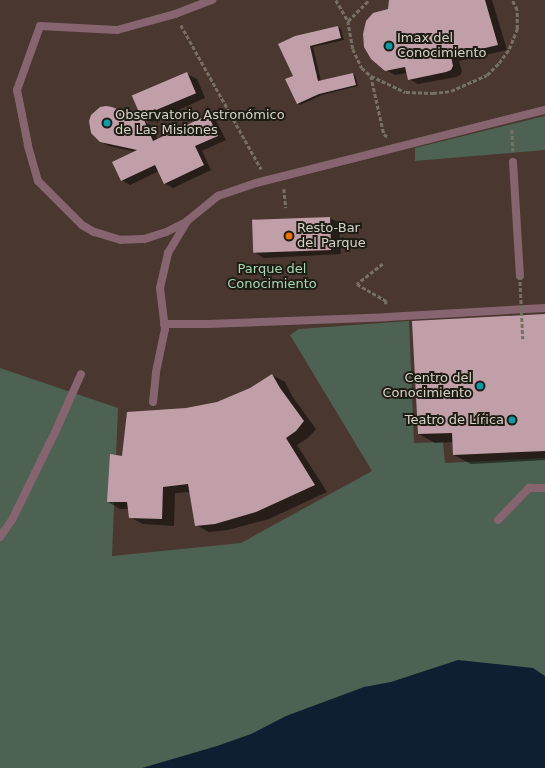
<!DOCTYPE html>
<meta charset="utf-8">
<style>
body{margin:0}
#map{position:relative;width:545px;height:768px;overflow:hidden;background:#3a3422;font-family:"DejaVu Sans",sans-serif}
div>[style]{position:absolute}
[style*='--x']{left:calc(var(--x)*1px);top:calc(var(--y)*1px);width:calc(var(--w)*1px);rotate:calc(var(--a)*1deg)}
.commercial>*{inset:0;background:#4a3730;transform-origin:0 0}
.green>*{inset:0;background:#4d6252}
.water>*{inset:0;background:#0f1f31}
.shadow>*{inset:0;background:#0007}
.building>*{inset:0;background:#c09fa9;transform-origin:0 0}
.path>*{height:2.5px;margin-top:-1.25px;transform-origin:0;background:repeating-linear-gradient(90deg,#777163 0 4px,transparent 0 6px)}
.lane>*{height:8px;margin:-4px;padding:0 4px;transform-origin:4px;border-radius:4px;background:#876570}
.street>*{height:8px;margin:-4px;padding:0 4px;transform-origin:4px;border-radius:4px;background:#876570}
.path-bridge>*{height:2.5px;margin-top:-1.25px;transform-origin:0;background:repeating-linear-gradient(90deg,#777163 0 4px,transparent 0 6px)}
.dots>*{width:11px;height:11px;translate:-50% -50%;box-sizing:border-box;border:2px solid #1f1c14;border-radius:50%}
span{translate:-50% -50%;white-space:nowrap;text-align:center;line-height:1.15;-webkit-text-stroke:4px #1f1c14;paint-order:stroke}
.poi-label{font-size:13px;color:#d7d3c9}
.left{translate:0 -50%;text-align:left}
.right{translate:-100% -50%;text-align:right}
.park-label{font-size:13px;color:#a6d7b3}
</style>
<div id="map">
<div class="commercial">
<div style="left:0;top:0;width:545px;height:555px"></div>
</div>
<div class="green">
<div style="clip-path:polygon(545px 116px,545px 150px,415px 161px,415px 148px)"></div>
<div style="clip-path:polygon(409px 321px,414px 443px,443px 442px,445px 463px,545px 458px,545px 768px,0 768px,0 368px,118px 408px,112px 556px,241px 543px,372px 471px,290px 335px,299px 329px)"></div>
</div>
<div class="water">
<div style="clip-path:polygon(458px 660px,533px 668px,545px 676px,545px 768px,142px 768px,217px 746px,251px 734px,286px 716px,364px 687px,391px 682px)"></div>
</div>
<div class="shadow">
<div style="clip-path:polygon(390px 0,492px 0,507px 50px,459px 61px,462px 72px,460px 75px,456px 77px,418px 84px,409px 79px,407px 73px,395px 75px,386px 70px)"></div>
<div style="clip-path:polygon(338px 27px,341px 29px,344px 40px,313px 47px,321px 81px,352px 74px,355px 75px,358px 86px,322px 95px,300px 105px,298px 103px,294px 76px,280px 45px)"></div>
<div style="clip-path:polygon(187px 74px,197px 79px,205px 98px,152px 122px,143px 116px)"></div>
<div style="clip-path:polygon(208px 116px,216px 121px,226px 140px,202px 151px,211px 170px,173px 188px,165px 183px,159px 171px,130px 185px,122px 180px,136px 152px,109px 146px,100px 141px,143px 121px,152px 126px,158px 140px)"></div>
<div style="clip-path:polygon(330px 218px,339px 223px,341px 254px,264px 258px,254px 252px)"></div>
<div style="clip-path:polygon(545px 315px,545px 460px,471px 464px,454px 455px,453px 442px,435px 443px,419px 434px)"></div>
<div style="clip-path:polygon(272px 375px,285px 382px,292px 396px,316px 429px,308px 438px,297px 445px,327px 492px,269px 519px,228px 530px,209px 532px,196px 525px,190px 492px,175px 493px,174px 526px,143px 524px,130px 517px,129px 509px,120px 509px,108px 502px,123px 457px,187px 409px,218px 403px,250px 389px)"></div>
</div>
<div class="building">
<div style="clip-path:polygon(389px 0,485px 0,498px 45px,451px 56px,453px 66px,451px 70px,446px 72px,408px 80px,405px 67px,385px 71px,371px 59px,364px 47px,363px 34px,366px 21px,373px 13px,388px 9px)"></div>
<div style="clip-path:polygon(338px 26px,341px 38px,310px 46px,318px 81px,353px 73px,356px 85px,319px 94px,297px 104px,285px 79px,293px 76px,278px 44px,295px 36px)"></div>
<div style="left:187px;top:72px;width:23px;height:60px;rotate:67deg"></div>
<div style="clip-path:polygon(106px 106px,112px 107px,144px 120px,153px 141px,208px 115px,218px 136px,195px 146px,204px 165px,164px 184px,155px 165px,121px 181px,112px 162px,137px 150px,100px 142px,91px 133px,89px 121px,91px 115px,100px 107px)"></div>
<div style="left:330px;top:217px;width:33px;height:78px;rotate:88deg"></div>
<div style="clip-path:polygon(545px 314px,545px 451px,453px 455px,452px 433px,418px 434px,412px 321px)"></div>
<div style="clip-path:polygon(272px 374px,280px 388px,304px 421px,296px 431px,286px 438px,315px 485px,256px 512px,215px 524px,195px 526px,188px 484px,163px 487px,162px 519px,129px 518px,127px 502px,107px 502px,110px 454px,122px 456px,127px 412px,186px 408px,217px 402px,250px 388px)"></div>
</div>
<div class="path">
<div style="--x:336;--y:0;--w:24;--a:60"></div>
<div style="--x:348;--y:21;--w:28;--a:80"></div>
<div style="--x:353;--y:49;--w:21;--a:65"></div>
<div style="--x:362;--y:68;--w:12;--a:42"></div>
<div style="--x:371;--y:76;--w:59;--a:77.4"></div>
<div style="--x:384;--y:134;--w:5;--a:37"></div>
<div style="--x:348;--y:21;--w:30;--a:-45"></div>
<div style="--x:181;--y:25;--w:165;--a:60.9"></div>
<div style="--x:371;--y:76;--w:38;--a:25"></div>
<div style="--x:406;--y:92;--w:27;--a:2"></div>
<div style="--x:433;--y:93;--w:18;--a:-6"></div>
<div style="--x:451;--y:91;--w:39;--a:-24"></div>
<div style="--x:487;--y:75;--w:17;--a:-45"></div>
<div style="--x:499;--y:63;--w:17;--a:-54"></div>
<div style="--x:509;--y:49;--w:22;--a:-68"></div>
<div style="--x:517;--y:29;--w:19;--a:-90"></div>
<div style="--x:517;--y:10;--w:11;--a:-117"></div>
<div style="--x:512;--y:130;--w:21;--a:87"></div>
<div style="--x:284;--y:189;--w:19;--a:84"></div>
<div style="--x:383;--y:264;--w:33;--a:142"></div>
<div style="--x:357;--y:284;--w:34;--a:30"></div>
<div style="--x:386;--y:301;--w:3;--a:90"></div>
</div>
<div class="lane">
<div style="--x:186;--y:222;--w:22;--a:153"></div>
<div style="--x:166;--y:232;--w:23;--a:162"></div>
<div style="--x:144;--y:239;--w:23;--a:178"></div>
<div style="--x:121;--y:240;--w:28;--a:-163"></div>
<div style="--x:94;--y:232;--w:14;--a:-150"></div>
<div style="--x:82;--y:225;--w:62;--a:-135"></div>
<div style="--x:38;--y:181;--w:37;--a:-106"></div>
<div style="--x:28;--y:145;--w:56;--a:-101.3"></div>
<div style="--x:17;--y:90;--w:68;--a:-70.2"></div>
<div style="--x:40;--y:26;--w:77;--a:3"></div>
<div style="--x:117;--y:30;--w:60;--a:-15.4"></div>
<div style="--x:175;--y:14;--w:40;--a:-21"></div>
<div style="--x:164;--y:324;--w:44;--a:0"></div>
<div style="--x:208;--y:324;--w:179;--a:-2.2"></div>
<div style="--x:387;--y:317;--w:158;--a:-3.3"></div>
<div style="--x:153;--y:402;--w:30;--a:-84"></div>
<div style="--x:156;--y:372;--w:44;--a:-78.2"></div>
<div style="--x:165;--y:329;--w:41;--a:-97"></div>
<div style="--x:160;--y:288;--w:36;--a:-77"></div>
<div style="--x:168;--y:253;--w:37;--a:-59"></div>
<div style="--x:187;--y:221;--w:40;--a:-39"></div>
<div style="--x:218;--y:196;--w:40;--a:-18.9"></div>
<div style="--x:256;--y:183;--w:298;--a:-14.2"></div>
<div style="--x:498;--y:520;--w:45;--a:-45.9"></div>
<div style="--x:529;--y:488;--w:16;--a:0"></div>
<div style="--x:0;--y:537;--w:21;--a:-55"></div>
<div style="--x:12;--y:520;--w:102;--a:-63.9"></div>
<div style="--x:57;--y:428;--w:59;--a:-66"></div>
</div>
<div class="street">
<div style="--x:513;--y:162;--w:114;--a:86.5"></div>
</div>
<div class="path-bridge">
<div style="--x:520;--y:276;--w:63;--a:87.3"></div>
</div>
<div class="dots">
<div style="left:389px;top:46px;background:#0f9aa8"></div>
<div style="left:107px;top:123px;background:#0f9aa8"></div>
<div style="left:289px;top:236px;background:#e8710a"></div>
<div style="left:480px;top:386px;background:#0f9aa8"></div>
<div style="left:512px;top:420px;background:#0f9aa8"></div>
</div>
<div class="poi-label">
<span class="left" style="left:397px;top:46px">Imax del<br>Conocimiento</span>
<span class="left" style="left:115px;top:123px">Observatorio Astronómico<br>de Las Misiones</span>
<span class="left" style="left:297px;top:236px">Resto-Bar<br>del Parque</span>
<span class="right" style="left:472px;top:386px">Centro del<br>Conocimiento</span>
<span class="right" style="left:504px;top:420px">Teatro de Lírica</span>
</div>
<div class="park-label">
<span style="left:272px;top:277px">Parque del<br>Conocimiento</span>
</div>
</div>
